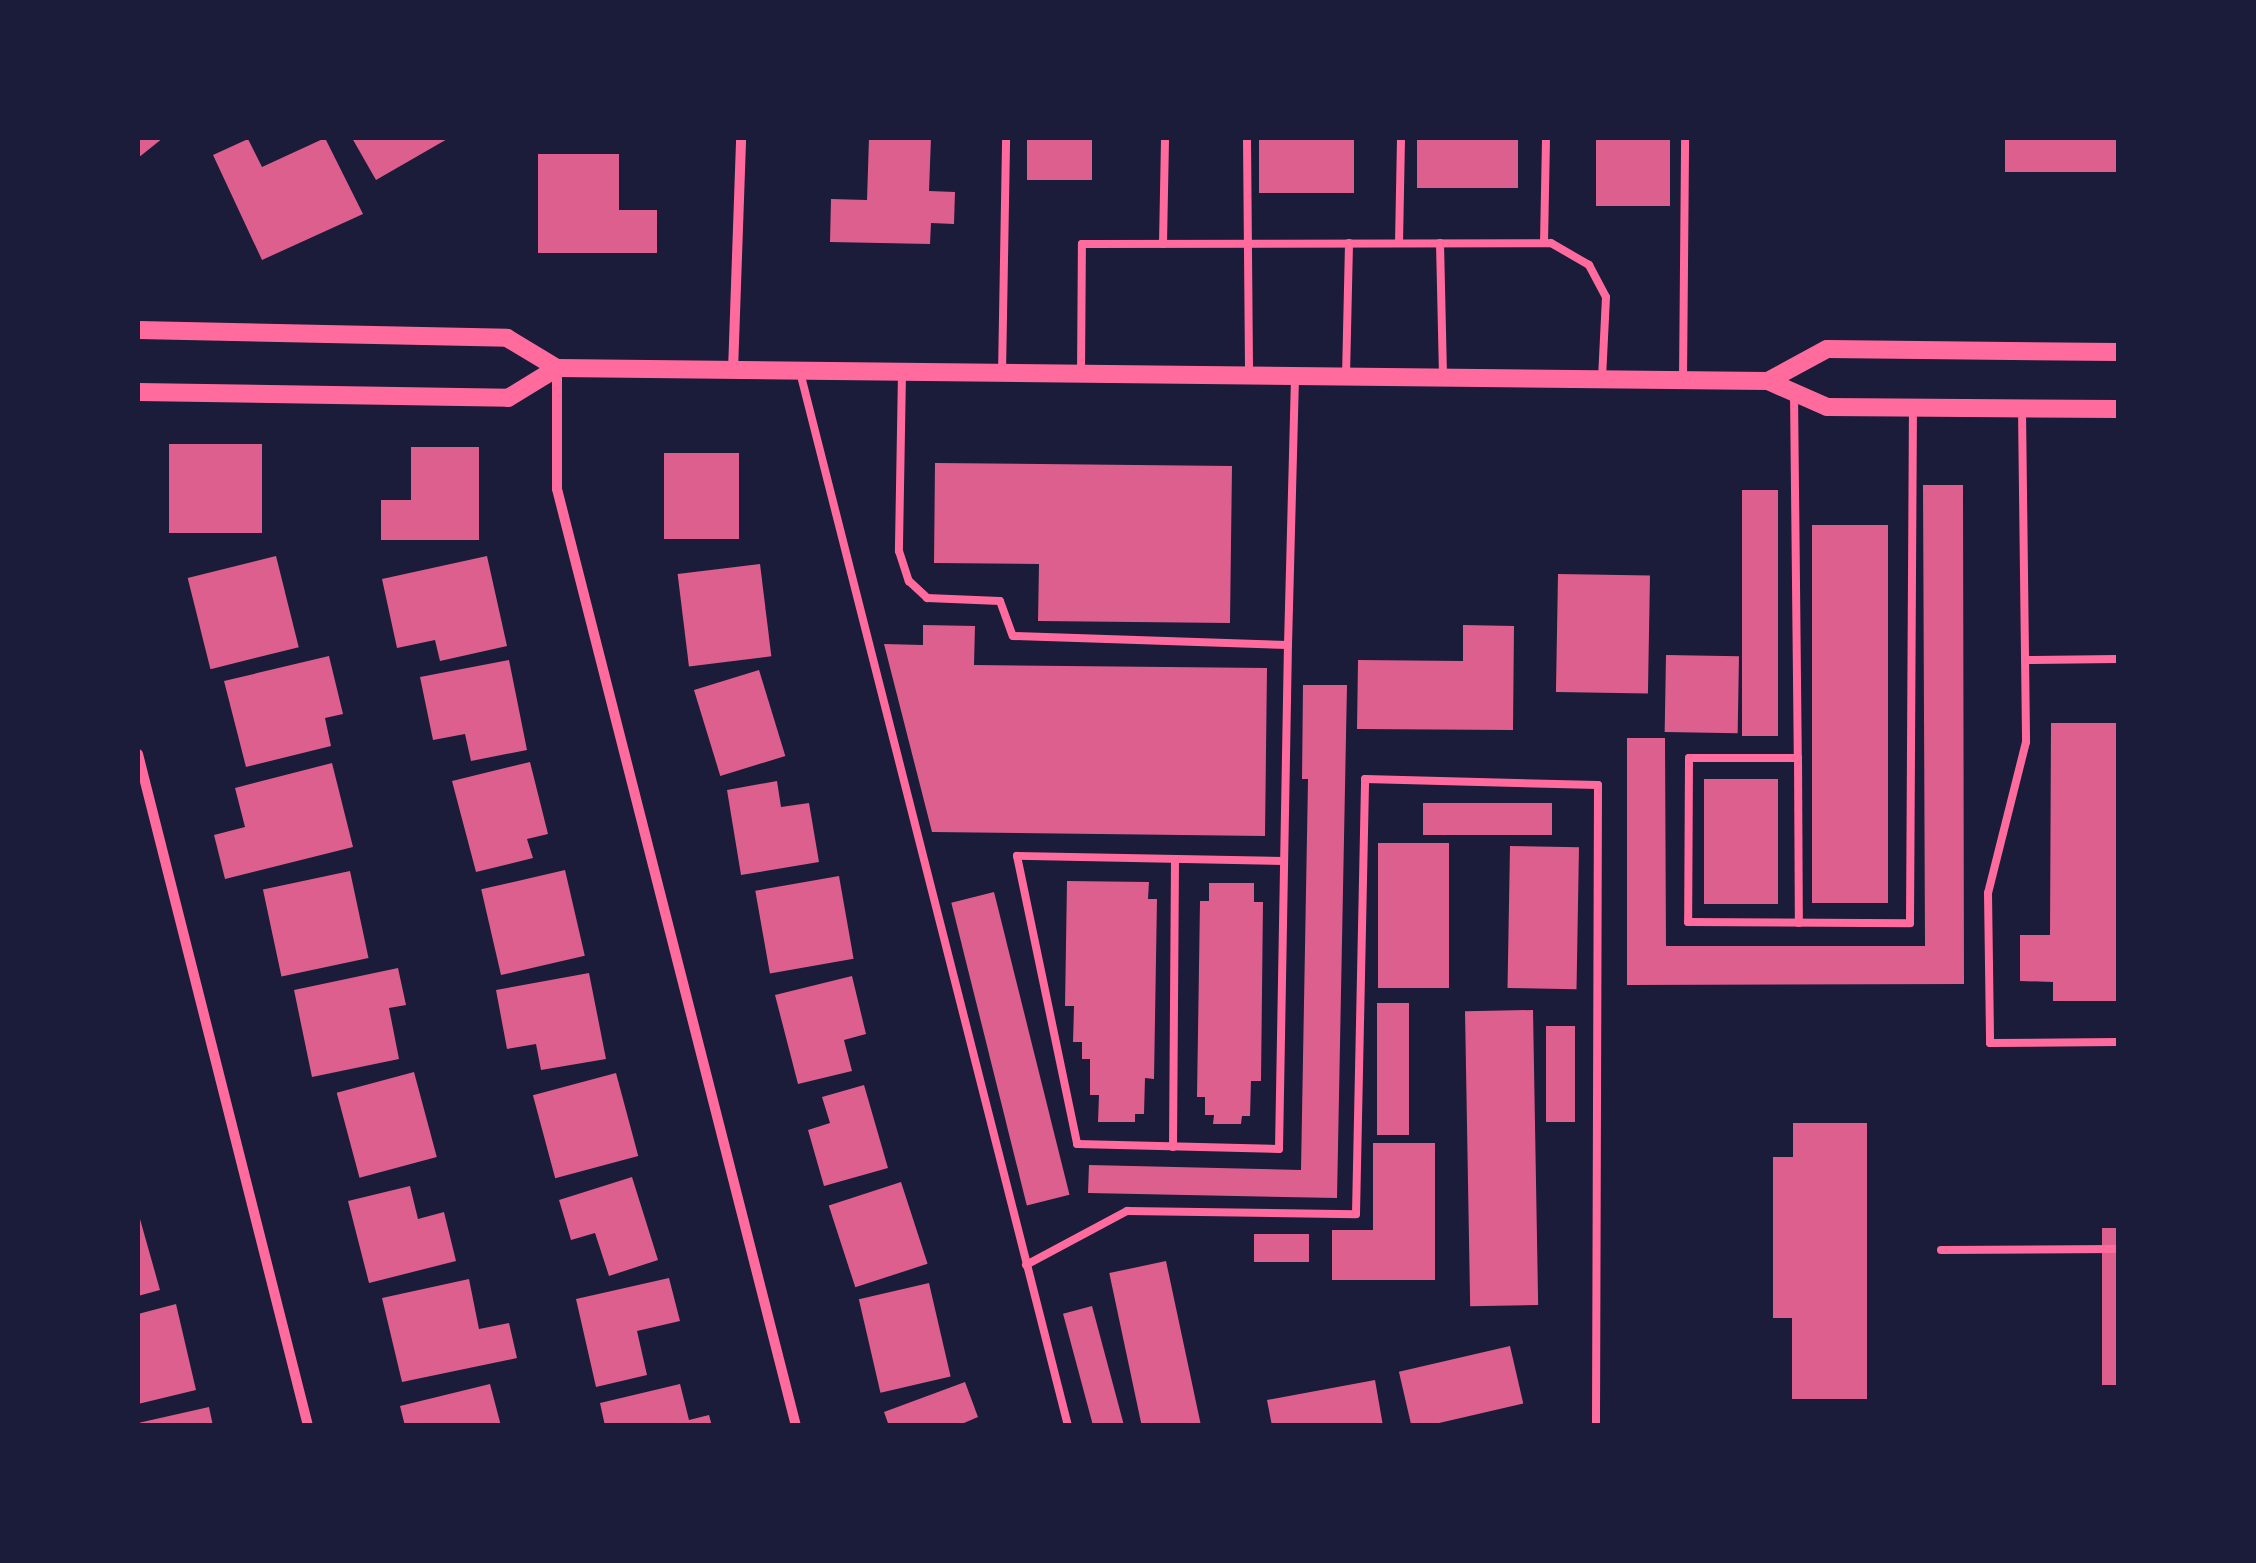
<!DOCTYPE html>
<style>
body{margin:0}
#map{position:relative;width:2256px;height:1563px;overflow:hidden;background:#1b1b3a;font-family:Roboto,sans-serif}
div>[style]{position:absolute}
[style*='--x']{left:calc(var(--x)*1px);top:calc(var(--y)*1px);width:calc(var(--w)*1px);rotate:calc(var(--a)*1deg)}
.building>*{inset:0;background:#dd5f8e;transform-origin:0 0}
.service>*{height:8px;margin:-4px;padding:0 4px;transform-origin:4px;border-radius:4px;background:#ff6b9d}
.minor>*{height:10px;margin:-5px;padding:0 5px;transform-origin:5px;border-radius:5px;background:#ff6b9d}
.tertiary>*{height:18px;margin:-9px;padding:0 9px;transform-origin:9px;border-radius:9px;background:#ff6b9d}
span{translate:-50% -50%;white-space:nowrap;text-align:center;line-height:1.15;-webkit-text-stroke:10px #1b1b3a;paint-order:stroke}
.frame{position:absolute;inset:0;border:140px solid #1b1b3a;pointer-events:none}
</style>
<div id="map">
<div class="building">
<div style="clip-path:polygon(138px 138px,163px 138px,138px 158px)"></div>
<div style="clip-path:polygon(325px 138px,363px 214px,262px 260px,213px 155px,248px 139px,262px 167px)"></div>
<div style="clip-path:polygon(352px 138px,449px 138px,376px 180px)"></div>
<div style="clip-path:polygon(869px 138px,931px 138px,929px 191px,955px 192px,954px 224px,931px 223px,930px 244px,830px 242px,831px 199px,867px 200px)"></div>
<div style="left:1027px;top:138px;width:65px;height:42px"></div>
<div style="left:1259px;top:138px;width:95px;height:55px"></div>
<div style="left:1417px;top:138px;width:101px;height:50px"></div>
<div style="left:1596px;top:138px;width:74px;height:68px"></div>
<div style="left:2005px;top:138px;width:113px;height:34px"></div>
<div style="clip-path:polygon(538px 154px,619px 154px,619px 210px,657px 210px,657px 253px,538px 253px)"></div>
<div style="left:169px;top:444px;width:93px;height:89px"></div>
<div style="clip-path:polygon(411px 447px,479px 447px,479px 540px,381px 540px,381px 500px,411px 500px)"></div>
<div style="left:664px;top:453px;width:75px;height:86px"></div>
<div style="clip-path:polygon(935px 463px,1232px 466px,1230px 623px,1038px 621px,1039px 564px,934px 563px)"></div>
<div style="clip-path:polygon(1923px 485px,1963px 485px,1964px 984px,1627px 985px,1627px 738px,1665px 738px,1666px 946px,1925px 946px)"></div>
<div style="left:1742px;top:490px;width:36px;height:246px"></div>
<div style="left:1812px;top:525px;width:76px;height:378px"></div>
<div style="left:276px;top:556px;width:94px;height:91px;rotate:76deg"></div>
<div style="clip-path:polygon(487px 556px,507px 646px,440px 661px,435px 640px,397px 648px,382px 579px)"></div>
<div style="left:760px;top:564px;width:93px;height:83px;rotate:83deg"></div>
<div style="left:1558px;top:574px;width:92px;height:118px;rotate:1deg"></div>
<div style="clip-path:polygon(923px 625px,975px 626px,974px 665px,1267px 668px,1265px 836px,932px 832px,884px 644px,923px 645px)"></div>
<div style="clip-path:polygon(1463px 625px,1514px 626px,1513px 730px,1357px 729px,1358px 660px,1463px 661px)"></div>
<div style="left:1666px;top:655px;width:73px;height:77px;rotate:1deg"></div>
<div style="clip-path:polygon(329px 656px,343px 714px,325px 718px,331px 746px,246px 767px,224px 681px)"></div>
<div style="clip-path:polygon(509px 660px,527px 750px,471px 761px,465px 734px,433px 740px,420px 677px)"></div>
<div style="left:759px;top:670px;width:90px;height:68px;rotate:73deg"></div>
<div style="clip-path:polygon(1303px 685px,1347px 685px,1337px 1198px,1088px 1193px,1089px 1165px,1301px 1170px,1308px 779px,1302px 779px)"></div>
<div style="clip-path:polygon(2051px 723px,2118px 723px,2118px 1001px,2053px 1001px,2053px 982px,2020px 981px,2020px 935px,2050px 935px)"></div>
<div style="clip-path:polygon(530px 762px,548px 834px,527px 839px,533px 858px,476px 872px,452px 781px)"></div>
<div style="clip-path:polygon(332px 763px,353px 847px,225px 879px,214px 835px,245px 827px,235px 788px)"></div>
<div style="left:1704px;top:779px;width:74px;height:125px"></div>
<div style="clip-path:polygon(777px 781px,781px 807px,809px 803px,819px 862px,741px 875px,727px 790px)"></div>
<div style="left:1423px;top:803px;width:129px;height:32px"></div>
<div style="left:1378px;top:843px;width:71px;height:145px"></div>
<div style="left:1510px;top:846px;width:69px;height:142px;rotate:1deg"></div>
<div style="left:565px;top:870px;width:88px;height:86px;rotate:77deg"></div>
<div style="left:350px;top:871px;width:89px;height:89px;rotate:78deg"></div>
<div style="left:839px;top:876px;width:84px;height:85px;rotate:80deg"></div>
<div style="clip-path:polygon(1067px 881px,1149px 882px,1148px 899px,1157px 899px,1154px 1079px,1145px 1078px,1144px 1114px,1135px 1114px,1135px 1122px,1098px 1122px,1099px 1095px,1090px 1095px,1090px 1059px,1082px 1059px,1082px 1042px,1073px 1042px,1074px 1006px,1065px 1006px)"></div>
<div style="clip-path:polygon(1209px 883px,1254px 883px,1254px 902px,1263px 902px,1261px 1081px,1251px 1081px,1250px 1116px,1242px 1116px,1241px 1124px,1213px 1124px,1214px 1115px,1205px 1115px,1205px 1097px,1197px 1097px,1200px 901px,1209px 901px)"></div>
<div style="left:994px;top:892px;width:312px;height:44px;rotate:76deg"></div>
<div style="clip-path:polygon(398px 968px,406px 1005px,389px 1008px,399px 1059px,312px 1077px,294px 990px)"></div>
<div style="clip-path:polygon(589px 973px,606px 1059px,541px 1070px,536px 1044px,507px 1049px,496px 990px)"></div>
<div style="clip-path:polygon(852px 976px,866px 1034px,844px 1040px,852px 1071px,798px 1084px,775px 995px)"></div>
<div style="left:1377px;top:1003px;width:32px;height:132px"></div>
<div style="left:1533px;top:1010px;width:295px;height:68px;rotate:89deg"></div>
<div style="left:1546px;top:1026px;width:29px;height:96px"></div>
<div style="left:414px;top:1072px;width:88px;height:80px;rotate:75deg"></div>
<div style="left:616px;top:1073px;width:86px;height:86px;rotate:75deg"></div>
<div style="clip-path:polygon(864px 1085px,888px 1168px,824px 1186px,808px 1130px,830px 1123px,822px 1097px)"></div>
<div style="clip-path:polygon(1793px 1123px,1867px 1123px,1867px 1399px,1792px 1399px,1792px 1318px,1773px 1318px,1773px 1157px,1793px 1157px)"></div>
<div style="clip-path:polygon(1373px 1143px,1435px 1143px,1435px 1280px,1332px 1280px,1332px 1230px,1373px 1230px)"></div>
<div style="clip-path:polygon(632px 1177px,658px 1260px,609px 1276px,595px 1233px,571px 1240px,559px 1200px)"></div>
<div style="left:901px;top:1182px;width:86px;height:76px;rotate:72deg"></div>
<div style="clip-path:polygon(410px 1186px,418px 1219px,444px 1212px,456px 1261px,369px 1283px,348px 1201px)"></div>
<div style="clip-path:polygon(138px 1212px,160px 1290px,138px 1296px)"></div>
<div style="left:2102px;top:1228px;width:16px;height:157px"></div>
<div style="left:1254px;top:1234px;width:55px;height:28px"></div>
<div style="left:1166px;top:1261px;width:168px;height:58px;rotate:78deg"></div>
<div style="clip-path:polygon(669px 1278px,680px 1321px,637px 1331px,647px 1375px,596px 1387px,576px 1299px)"></div>
<div style="clip-path:polygon(469px 1279px,479px 1329px,509px 1323px,517px 1358px,402px 1382px,382px 1298px)"></div>
<div style="left:929px;top:1283px;width:96px;height:72px;rotate:77deg"></div>
<div style="clip-path:polygon(176px 1304px,196px 1390px,138px 1404px,138px 1314px)"></div>
<div style="left:1092px;top:1306px;width:124px;height:30px;rotate:75deg"></div>
<div style="left:1510px;top:1346px;width:59px;height:114px;rotate:77deg"></div>
<div style="clip-path:polygon(1375px 1380px,1383px 1426px,1272px 1426px,1267px 1400px)"></div>
<div style="clip-path:polygon(965px 1382px,978px 1417px,957px 1426px,889px 1426px,884px 1412px)"></div>
<div style="clip-path:polygon(490px 1384px,501px 1426px,405px 1426px,400px 1406px)"></div>
<div style="clip-path:polygon(680px 1384px,689px 1420px,709px 1415px,712px 1426px,605px 1426px,600px 1403px)"></div>
<div style="clip-path:polygon(209px 1407px,213px 1426px,138px 1426px,138px 1423px)"></div>
</div>
<div class="service">
<div style="--x:1247;--y:138;--w:237;--a:89.5"></div>
<div style="--x:1399;--y:243;--w:105;--a:-88.9"></div>
<div style="--x:1440;--y:243;--w:134;--a:88.7"></div>
<div style="--x:1544;--y:243;--w:105;--a:-88.9"></div>
<div style="--x:1163;--y:244;--w:106;--a:-88.9"></div>
<div style="--x:800;--y:372;--w:1088;--a:75.73"></div>
<div style="--x:902;--y:373;--w:178;--a:91"></div>
<div style="--x:899;--y:551;--w:32;--a:72"></div>
<div style="--x:909;--y:581;--w:25;--a:43"></div>
<div style="--x:927;--y:598;--w:73;--a:2.4"></div>
<div style="--x:1000;--y:601;--w:37;--a:70"></div>
<div style="--x:1013;--y:636;--w:275;--a:1.9"></div>
<div style="--x:1288;--y:645;--w:270;--a:-88.5"></div>
<div style="--x:1002;--y:374;--w:236;--a:-89"></div>
<div style="--x:1081;--y:375;--w:131;--a:-89.6"></div>
<div style="--x:1082;--y:244;--w:469;--a:-0.1"></div>
<div style="--x:1551;--y:243;--w:44;--a:30.1"></div>
<div style="--x:1589;--y:265;--w:36;--a:62"></div>
<div style="--x:1606;--y:297;--w:81;--a:92.8"></div>
<div style="--x:1346;--y:376;--w:133;--a:-88.7"></div>
<div style="--x:1683;--y:380;--w:242;--a:-89.5"></div>
<div style="--x:1794;--y:393;--w:365;--a:89.4"></div>
<div style="--x:1798;--y:758;--w:109;--a:180"></div>
<div style="--x:1689;--y:758;--w:164;--a:90.3"></div>
<div style="--x:1688;--y:922;--w:222;--a:0.3"></div>
<div style="--x:1910;--y:923;--w:515;--a:-89.67"></div>
<div style="--x:2022;--y:410;--w:332;--a:89.3"></div>
<div style="--x:2026;--y:742;--w:156;--a:104.1"></div>
<div style="--x:1988;--y:893;--w:150;--a:89.2"></div>
<div style="--x:1990;--y:1043;--w:128;--a:-0.4"></div>
<div style="--x:2025;--y:660;--w:93;--a:-0.6"></div>
<div style="--x:1798;--y:758;--w:165;--a:89.7"></div>
<div style="--x:1284;--y:861;--w:267;--a:-178.9"></div>
<div style="--x:1017;--y:856;--w:294;--a:78.2"></div>
<div style="--x:1077;--y:1144;--w:202;--a:1.4"></div>
<div style="--x:1279;--y:1149;--w:504;--a:-88.98"></div>
<div style="--x:1173;--y:1147;--w:288;--a:-89.6"></div>
<div style="--x:1941;--y:1250;--w:177;--a:-0.3"></div>
<div style="--x:1026;--y:1265;--w:115;--a:-28.1"></div>
<div style="--x:1127;--y:1211;--w:229;--a:0.8"></div>
<div style="--x:1356;--y:1214;--w:435;--a:-88.8"></div>
<div style="--x:1365;--y:779;--w:233;--a:1.5"></div>
<div style="--x:1598;--y:785;--w:641;--a:90.18"></div>
</div>
<div class="minor">
<div style="--x:557;--y:369;--w:120;--a:90"></div>
<div style="--x:557;--y:489;--w:967;--a:75.69"></div>
<div style="--x:733;--y:371;--w:233;--a:-88"></div>
<div style="--x:138;--y:754;--w:693;--a:75.8"></div>
</div>
<div class="tertiary">
<div style="--x:138;--y:330;--w:369;--a:1.2"></div>
<div style="--x:507;--y:338;--w:58;--a:31"></div>
<div style="--x:557;--y:368;--w:1211;--a:0.62"></div>
<div style="--x:1768;--y:381;--w:64;--a:23.8"></div>
<div style="--x:1827;--y:407;--w:291;--a:0.4"></div>
<div style="--x:1768;--y:381;--w:67;--a:-28.5"></div>
<div style="--x:1827;--y:349;--w:291;--a:0.6"></div>
<div style="--x:138;--y:392;--w:370;--a:0.9"></div>
<div style="--x:508;--y:398;--w:57;--a:-31.5"></div>
</div>
<div class="frame"></div>
</div>
